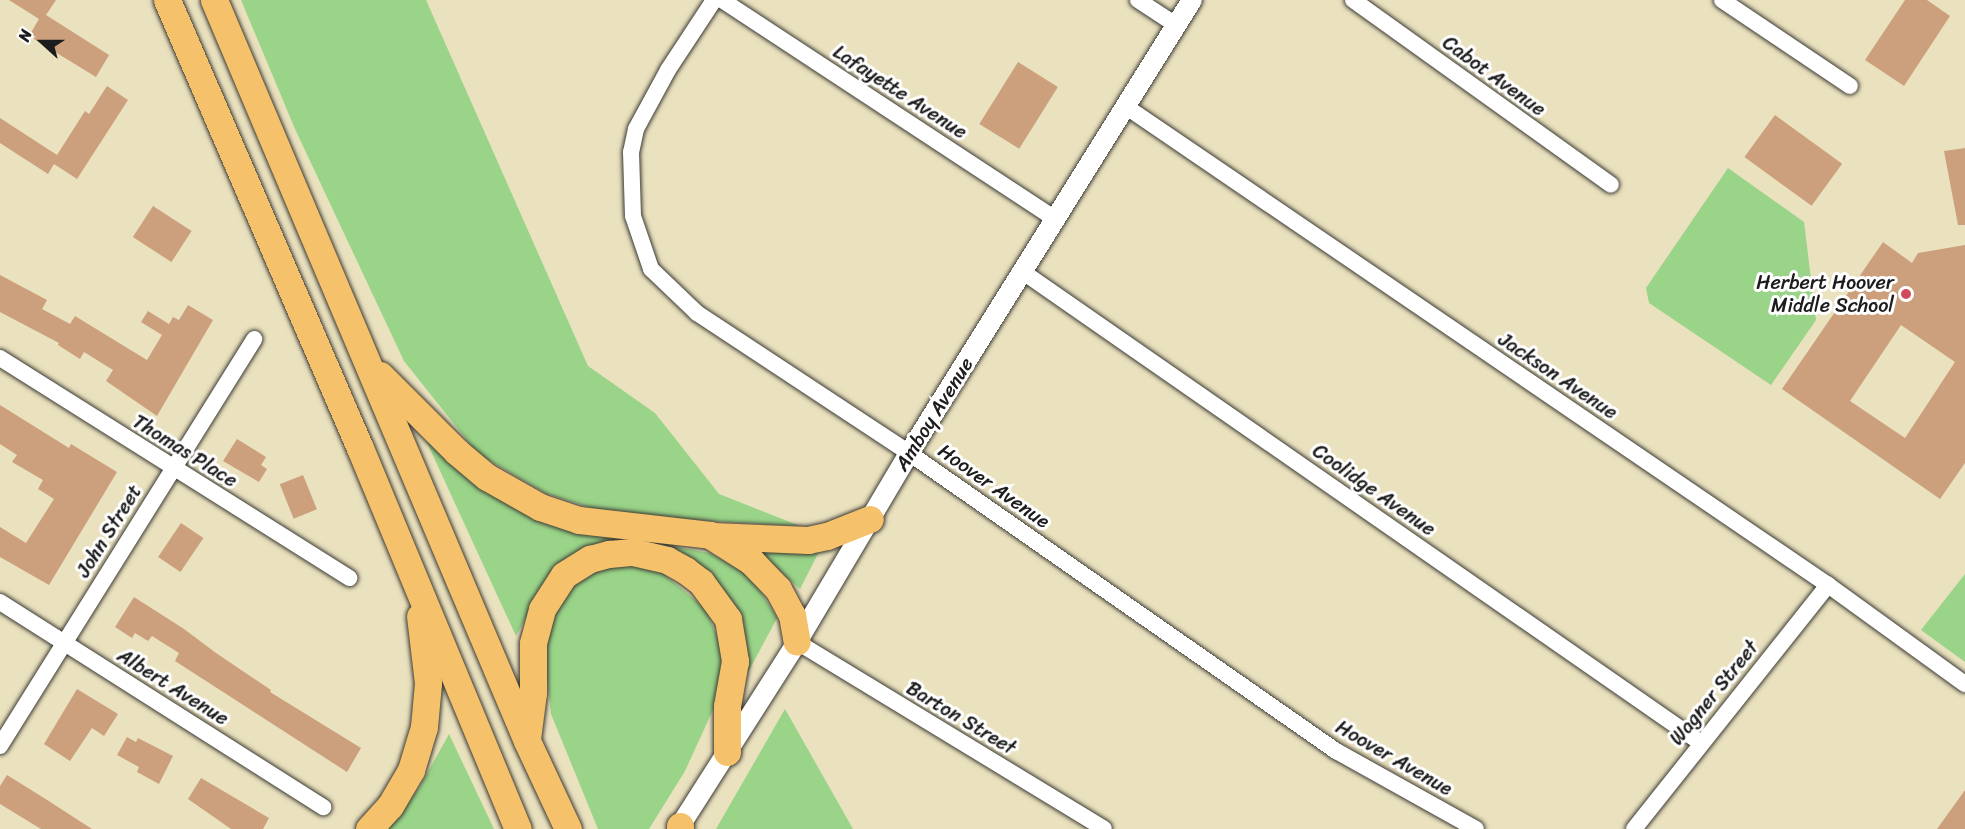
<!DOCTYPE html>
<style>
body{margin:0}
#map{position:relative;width:1965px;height:829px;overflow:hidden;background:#eae1be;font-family:Sriracha,sans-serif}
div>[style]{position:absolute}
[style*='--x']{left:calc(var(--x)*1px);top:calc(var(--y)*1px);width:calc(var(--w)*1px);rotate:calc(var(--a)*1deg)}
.green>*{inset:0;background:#99d488}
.building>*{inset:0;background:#cca07d;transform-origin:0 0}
.roads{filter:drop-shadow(0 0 2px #3b3a34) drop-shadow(0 0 2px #3b3a34)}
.minor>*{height:16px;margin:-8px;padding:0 8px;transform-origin:8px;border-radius:8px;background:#fff}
.tertiary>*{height:20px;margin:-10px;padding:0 10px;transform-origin:10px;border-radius:10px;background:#fff}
.trunk>*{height:27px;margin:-13.5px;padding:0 13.5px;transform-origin:13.5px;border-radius:13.5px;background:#f5c16b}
.dots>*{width:16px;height:16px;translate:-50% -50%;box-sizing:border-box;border:3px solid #fff;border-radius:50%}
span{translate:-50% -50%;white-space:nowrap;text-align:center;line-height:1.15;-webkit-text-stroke:6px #fff;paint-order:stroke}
.street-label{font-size:20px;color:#1c1c1c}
.poi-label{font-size:20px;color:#1c1c1c}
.right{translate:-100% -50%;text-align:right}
.north{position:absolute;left:12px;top:12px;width:60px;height:60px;-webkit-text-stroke:4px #fff;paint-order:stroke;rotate:291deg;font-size:16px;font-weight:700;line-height:24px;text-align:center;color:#1c1c1c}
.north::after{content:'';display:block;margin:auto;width:21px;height:27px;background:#1c1c1c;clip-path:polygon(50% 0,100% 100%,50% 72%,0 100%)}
</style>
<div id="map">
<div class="green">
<div style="clip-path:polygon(241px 0,426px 0,588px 366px,655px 413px,719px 494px,800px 526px,617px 516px,547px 494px,478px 454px,404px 361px,295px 129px)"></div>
<div style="clip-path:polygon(1728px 168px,1804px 222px,1816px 320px,1771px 385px,1649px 303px,1646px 288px)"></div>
<div style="clip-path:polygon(424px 436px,580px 530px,618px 540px,553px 569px,516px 636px)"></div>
<div style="clip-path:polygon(658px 544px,710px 553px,752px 577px,777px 618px,745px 678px,744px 634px,723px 588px)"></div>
<div style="clip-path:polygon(822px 546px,800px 589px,753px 547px)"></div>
<div style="clip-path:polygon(622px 563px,659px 570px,706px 609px,724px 653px,718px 699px,685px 771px,649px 829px,598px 829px,551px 714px,544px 648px,554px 609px,588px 571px)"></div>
<div style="clip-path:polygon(1965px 574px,1965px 662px,1921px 630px)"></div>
<div style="clip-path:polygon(785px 709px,853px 829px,716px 829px)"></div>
<div style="clip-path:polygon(449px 734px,494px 829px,385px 829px,419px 788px)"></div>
</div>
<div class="building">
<div style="clip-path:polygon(9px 0,56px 0,46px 15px,109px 55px,96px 77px,29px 36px,39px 19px)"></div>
<div style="clip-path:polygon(1905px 0,1927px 0,1950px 16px,1904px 86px,1865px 60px)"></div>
<div style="left:1018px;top:62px;width:47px;height:73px;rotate:32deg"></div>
<div style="clip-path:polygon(107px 86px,128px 100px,77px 179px,54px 164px,48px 174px,0 143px,0 118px,57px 155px,85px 111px,89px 114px)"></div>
<div style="left:1775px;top:115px;width:83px;height:52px;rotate:36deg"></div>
<div style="clip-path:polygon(1965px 148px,1965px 225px,1958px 225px,1944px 151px)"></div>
<div style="left:153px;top:206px;width:46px;height:37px;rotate:33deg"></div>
<div style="clip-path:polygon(evenodd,1883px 242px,1912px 263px,1918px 253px,1965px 245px,1965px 463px,1940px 499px,1782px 389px,1883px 242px,1901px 325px,1955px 362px,1905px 438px,1850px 401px,1901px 325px)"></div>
<div style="clip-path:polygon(0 275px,47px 300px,42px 309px,70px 324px,75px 316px,147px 360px,162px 335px,141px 322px,148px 311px,169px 324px,173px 317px,179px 320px,188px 305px,213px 320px,157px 416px,106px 381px,113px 370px,84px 352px,80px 359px,58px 345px,59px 343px,0 312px)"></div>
<div style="clip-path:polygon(0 405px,69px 448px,71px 444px,117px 472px,49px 585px,0 557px,0 527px,26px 543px,54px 499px,38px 489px,43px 480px,12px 462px,17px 455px,0 444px)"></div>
<div style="clip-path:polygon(237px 439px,266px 457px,261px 465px,267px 469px,259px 482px,223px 461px)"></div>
<div style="left:303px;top:475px;width:37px;height:25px;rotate:68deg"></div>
<div style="left:181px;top:523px;width:27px;height:41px;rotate:34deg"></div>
<div style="clip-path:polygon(134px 597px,184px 629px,216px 653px,271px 690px,270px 692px,361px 748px,347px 772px,175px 661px,179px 653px,152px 636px,148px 641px,135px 633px,132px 638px,115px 627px)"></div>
<div style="clip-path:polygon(77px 689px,118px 714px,104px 736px,92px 728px,70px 761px,44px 744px)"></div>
<div style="clip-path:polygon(127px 737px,136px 742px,138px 738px,173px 756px,159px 784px,137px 772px,139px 767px,117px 755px)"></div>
<div style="clip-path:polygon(7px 775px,44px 798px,92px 829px,41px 829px,0 804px,0 786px)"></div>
<div style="clip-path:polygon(201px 778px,269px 818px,263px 829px,231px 829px,188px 799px)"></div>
<div style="clip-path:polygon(1965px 790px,1965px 829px,1937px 829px)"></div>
</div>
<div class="roads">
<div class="minor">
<div style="--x:714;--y:0;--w:84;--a:123.3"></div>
<div style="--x:668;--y:70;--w:67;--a:118.5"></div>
<div style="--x:636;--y:129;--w:24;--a:102"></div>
<div style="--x:631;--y:152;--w:64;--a:88.2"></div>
<div style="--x:633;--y:216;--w:56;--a:71.2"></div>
<div style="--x:651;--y:269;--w:64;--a:43.7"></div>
<div style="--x:697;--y:313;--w:254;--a:33.4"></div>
<div style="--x:909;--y:453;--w:521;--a:34.91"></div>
<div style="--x:1336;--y:751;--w:160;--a:29.1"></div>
<div style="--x:722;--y:0;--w:399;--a:33.3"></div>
<div style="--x:1138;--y:0;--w:45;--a:33.3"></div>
<div style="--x:1353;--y:0;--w:317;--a:35.6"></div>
<div style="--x:1722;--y:0;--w:154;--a:33.9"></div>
<div style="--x:1125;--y:106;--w:851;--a:34.27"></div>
<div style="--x:1828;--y:585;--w:169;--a:35.9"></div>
<div style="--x:1023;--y:272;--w:826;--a:34.79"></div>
<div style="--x:0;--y:358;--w:413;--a:32.2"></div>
<div style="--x:0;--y:602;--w:383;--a:32.4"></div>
<div style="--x:797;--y:642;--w:359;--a:31.3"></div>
<div style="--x:0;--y:746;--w:480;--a:-58"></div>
<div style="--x:1634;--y:829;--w:312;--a:-51.5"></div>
</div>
<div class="tertiary">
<div style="--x:678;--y:829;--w:222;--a:-57.5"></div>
<div style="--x:797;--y:642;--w:220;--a:-59.3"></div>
<div style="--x:909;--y:453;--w:534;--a:-58.01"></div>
</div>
<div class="trunk">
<div style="--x:167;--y:0;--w:488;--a:66.7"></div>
<div style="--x:360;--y:448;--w:412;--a:67.5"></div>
<div style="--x:214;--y:0;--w:804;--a:67.1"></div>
<div style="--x:527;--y:741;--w:97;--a:65"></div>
<div style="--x:380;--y:375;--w:109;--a:45"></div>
<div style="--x:457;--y:452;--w:39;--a:40"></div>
<div style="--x:487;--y:477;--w:61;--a:29.5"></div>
<div style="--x:540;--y:507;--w:41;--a:18.4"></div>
<div style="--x:579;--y:520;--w:132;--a:6.5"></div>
<div style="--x:710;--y:535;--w:49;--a:32.4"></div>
<div style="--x:751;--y:561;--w:39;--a:46"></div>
<div style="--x:778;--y:589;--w:30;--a:62"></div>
<div style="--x:792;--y:615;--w:27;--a:80"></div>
<div style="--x:713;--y:536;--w:95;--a:2.4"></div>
<div style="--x:808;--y:540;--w:19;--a:-12"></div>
<div style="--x:827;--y:536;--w:46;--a:-21.6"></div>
<div style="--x:527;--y:739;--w:46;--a:-82.6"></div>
<div style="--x:533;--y:693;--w:50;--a:-90"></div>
<div style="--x:533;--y:643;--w:35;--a:-75"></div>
<div style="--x:542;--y:609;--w:40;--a:-57.1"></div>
<div style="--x:564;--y:575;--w:31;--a:-32"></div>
<div style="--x:590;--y:559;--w:20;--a:-15"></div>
<div style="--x:609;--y:554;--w:24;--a:-5"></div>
<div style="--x:633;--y:552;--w:35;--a:13"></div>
<div style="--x:667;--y:560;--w:21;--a:29"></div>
<div style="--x:685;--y:570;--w:20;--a:37"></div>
<div style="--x:701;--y:582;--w:46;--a:53.9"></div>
<div style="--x:728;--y:619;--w:43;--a:80.5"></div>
<div style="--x:735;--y:661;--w:46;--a:100.1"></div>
<div style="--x:727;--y:706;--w:46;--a:90"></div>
<div style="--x:680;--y:826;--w:3;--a:90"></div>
<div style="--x:369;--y:829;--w:31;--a:-48"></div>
<div style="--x:390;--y:806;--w:42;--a:-59.7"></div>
<div style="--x:411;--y:770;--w:45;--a:-73.2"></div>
<div style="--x:424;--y:727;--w:44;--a:-84.8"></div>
<div style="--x:428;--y:683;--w:67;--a:-96.8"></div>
</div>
</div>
<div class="dots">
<div style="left:1906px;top:294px;background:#d1495b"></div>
</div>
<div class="street-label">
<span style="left:1494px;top:76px;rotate:36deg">Cabot Avenue</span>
<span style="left:900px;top:92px;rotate:33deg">Lafayette Avenue</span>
<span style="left:1558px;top:376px;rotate:34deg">Jackson Avenue</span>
<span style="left:934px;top:414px;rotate:-58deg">Amboy Avenue</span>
<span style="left:185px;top:451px;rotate:32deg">Thomas Place</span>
<span style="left:994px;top:486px;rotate:35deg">Hoover Avenue</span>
<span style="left:1374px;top:490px;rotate:35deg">Coolidge Avenue</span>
<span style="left:109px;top:531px;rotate:-58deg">John Street</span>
<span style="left:173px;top:687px;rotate:32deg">Albert Avenue</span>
<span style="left:1714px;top:693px;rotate:-51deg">Wagner Street</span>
<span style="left:961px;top:718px;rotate:31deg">Barton Street</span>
<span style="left:1394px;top:758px;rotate:30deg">Hoover Avenue</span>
</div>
<div class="poi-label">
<span class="right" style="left:1894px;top:294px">Herbert Hoover<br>Middle School</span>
</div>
<div class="north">N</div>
</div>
